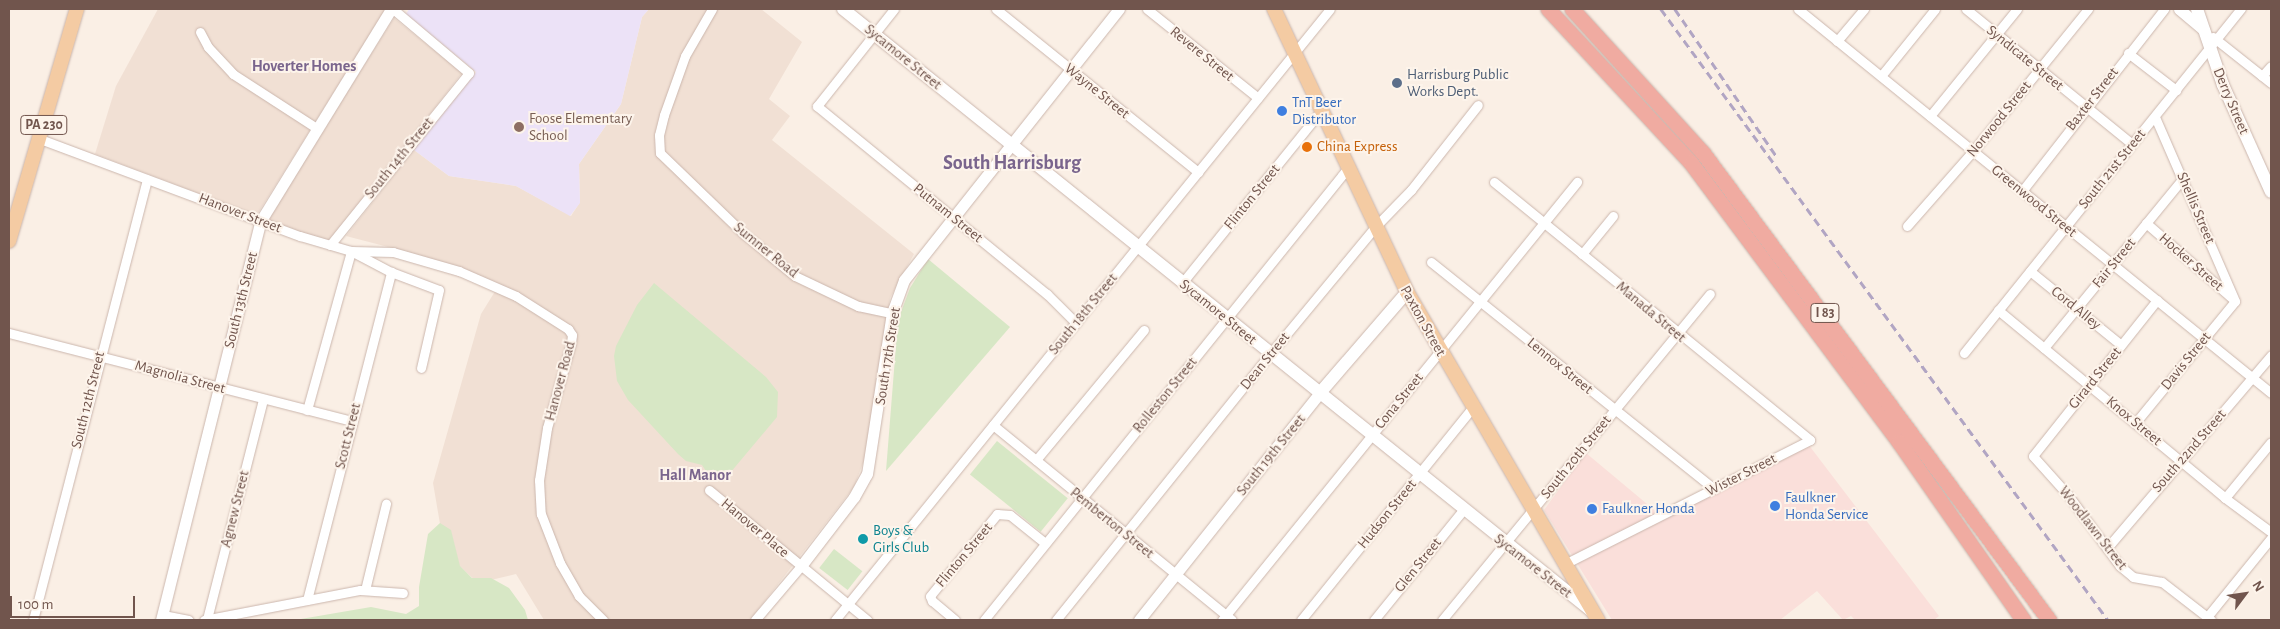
<!DOCTYPE html>
<style>
body{margin:0}
#map{position:relative;width:2280px;height:629px;overflow:hidden;background:#faefe5;font-family:"Alegreya Sans",sans-serif}
div>[style]{position:absolute}
[style*='--x']{left:calc(var(--x)*1px);top:calc(var(--y)*1px);width:calc(var(--w)*1px);rotate:calc(var(--a)*1deg)}
.residential>*{inset:0;background:#f1e0d4}
.commercial>*{inset:0;background:#fadfda}
.education>*{inset:0;background:#ece2f7}
.green>*{inset:0;background:#d7e7c5;transform-origin:0 0}
.roads{filter:drop-shadow(0 0 1px #cbb6ad) drop-shadow(0 0 1px #cbb6ad)}
.minor>*{height:9px;margin:-4.5px;padding:0 4.5px;transform-origin:4.5px;border-radius:4.5px;background:#fff}
.tertiary>*{height:11px;margin:-5.5px;padding:0 5.5px;transform-origin:5.5px;border-radius:5.5px;background:#fff}
.secondary>*{height:12px;margin:-6px;padding:0 6px;transform-origin:6px;border-radius:6px;background:#fff}
.primary>*{height:14px;margin:-7px;padding:0 7px;transform-origin:7px;border-radius:7px;background:#f4cba3}
.motorway>*{height:15px;margin:-7.5px;padding:0 7.5px;transform-origin:7.5px;border-radius:7.5px;background:#f0aba1}
.rail>*{height:2.5px;margin-top:-1.25px;transform-origin:0;background:repeating-linear-gradient(90deg,#b1a5c3 0 8px,transparent 0 13px)}
.dots>*{width:14px;height:14px;translate:-50% -50%;box-sizing:border-box;border:2px solid #fdf4eb;border-radius:50%}
span{translate:-50% -50%;white-space:nowrap;text-align:center;line-height:1.15;-webkit-text-stroke:4px #fdf4eb;paint-order:stroke}
.shield-label span{padding:1px 4px;background:#fdf4eb;border:1px solid;border-radius:4px;-webkit-text-stroke-width:0}
.shield-label{font-size:14px;color:#71554d;font-weight:700}
.street-label{font-size:15px;color:#71554d}
.service-label{font-size:15px;color:#4e5e75}
.left{translate:0 -50%;text-align:left}
.shop-label{font-size:15px;color:#366cbe}
.education-label{font-size:15px;color:#785e54}
.food-label{font-size:15px;color:#c56008}
.culture-label{font-size:15px;color:#0d838f}
.neighbourhood-label{font-size:16px;color:#7a658d;font-weight:700}
.district-label{font-size:20px;color:#7a658d;font-weight:700}
.frame{position:absolute;inset:0;border:10px solid #71554d;pointer-events:none}
.north{position:absolute;left:2220px;top:569px;width:50px;height:50px;-webkit-text-stroke:4px #fdf4eb;paint-order:stroke;rotate:59deg;font-size:14px;font-weight:700;line-height:20px;text-align:center;color:#71554d}
.north::after{content:'';display:block;margin:auto;width:18px;height:22px;background:#71554d;clip-path:polygon(50% 0,100% 100%,50% 72%,0 100%)}
.scale{position:absolute;left:10px;top:596px;width:125px;height:22px;box-sizing:border-box;border:2px solid #71554d;border-top:0;padding-left:6px;font-size:15px;line-height:18px;white-space:nowrap;color:#71554d;-webkit-text-stroke:4px #fdf4eb;paint-order:stroke}
</style>
<div id="map">
<div class="residential">
<div style="clip-path:polygon(158px 9px,386px 9px,258px 213px,253px 214px,95px 154px,116px 86px)"></div>
<div style="clip-path:polygon(649px 9px,761px 9px,802px 42px,769px 99px,790px 116px,772px 140px,914px 254px,890px 298px,871px 442px,854px 487px,750px 620px,544px 620px,516px 574px,478px 583px,445px 553px,433px 483px,481px 314px,499px 285px,419px 255px,346px 236px,414px 150px,449px 176px,516px 186px,571px 216px,580px 202px,579px 164px,621px 104px,642px 17px)"></div>
<div style="clip-path:polygon(394px 18px,462px 73px,329px 243px,267px 219px)"></div>
</div>
<div class="commercial">
<div style="clip-path:polygon(1808px 444px,1939px 616px,1934px 620px,1855px 620px,1851px 616px,1843px 620px,1817px 591px,1780px 620px,1612px 620px,1544px 510px,1586px 453px,1665px 519px)"></div>
</div>
<div class="education">
<div style="clip-path:polygon(409px 9px,649px 9px,642px 17px,621px 104px,579px 164px,580px 203px,570px 216px,516px 186px,449px 176px,414px 150px,476px 72px,406px 14px)"></div>
</div>
<div class="green">
<div style="clip-path:polygon(928px 259px,1010px 327px,886px 471px,898px 320px,910px 288px)"></div>
<div style="clip-path:polygon(654px 283px,766px 377px,778px 392px,777px 417px,725px 479px,715px 470px,706px 471px,702px 465px,686px 461px,678px 454px,628px 400px,617px 381px,614px 356px,616px 346px,637px 305px)"></div>
<div style="left:997px;top:441px;width:91px;height:43px;rotate:39deg"></div>
<div style="clip-path:polygon(440px 523px,451px 530px,460px 566px,472px 578px,491px 578px,509px 588px,525px 610px,528px 620px,295px 620px,371px 607px,406px 614px,419px 606px,419px 587px,428px 534px)"></div>
<div style="left:834px;top:549px;width:36px;height:24px;rotate:38deg"></div>
</div>
<div class="roads">
<div class="minor">
<div style="--x:712;--y:9;--w:54;--a:119.9"></div>
<div style="--x:685;--y:56;--w:63;--a:109.6"></div>
<div style="--x:664;--y:115;--w:21;--a:104"></div>
<div style="--x:659;--y:135;--w:18;--a:87"></div>
<div style="--x:660;--y:153;--w:117;--a:44"></div>
<div style="--x:744;--y:234;--w:66;--a:39.5"></div>
<div style="--x:795;--y:276;--w:70;--a:25.5"></div>
<div style="--x:858;--y:306;--w:35;--a:12"></div>
<div style="--x:894;--y:9;--w:124;--a:128.4"></div>
<div style="--x:817;--y:106;--w:297;--a:39.3"></div>
<div style="--x:1047;--y:294;--w:41;--a:45"></div>
<div style="--x:996;--y:9;--w:260;--a:38.9"></div>
<div style="--x:1147;--y:9;--w:142;--a:38.7"></div>
<div style="--x:1798;--y:9;--w:609;--a:39.07"></div>
<div style="--x:1966;--y:9;--w:214;--a:39.1"></div>
<div style="--x:200;--y:32;--w:17;--a:62"></div>
<div style="--x:208;--y:47;--w:37;--a:47"></div>
<div style="--x:233;--y:74;--w:98;--a:32.9"></div>
<div style="--x:2213;--y:37;--w:74;--a:38.4"></div>
<div style="--x:1837;--y:41;--w:42;--a:-49.8"></div>
<div style="--x:2128;--y:53;--w:61;--a:37.6"></div>
<div style="--x:1881;--y:76;--w:86;--a:-51.1"></div>
<div style="--x:2262;--y:76;--w:13;--a:-48"></div>
<div style="--x:1930;--y:116;--w:138;--a:-50.9"></div>
<div style="--x:2155;--y:117;--w:201;--a:66.5"></div>
<div style="--x:40;--y:139;--w:278;--a:20.5"></div>
<div style="--x:300;--y:236;--w:53;--a:16.4"></div>
<div style="--x:351;--y:251;--w:45;--a:27.7"></div>
<div style="--x:391;--y:272;--w:51;--a:20.6"></div>
<div style="--x:439;--y:290;--w:80;--a:103"></div>
<div style="--x:1494;--y:182;--w:408;--a:39.2"></div>
<div style="--x:1810;--y:440;--w:275;--a:153.2"></div>
<div style="--x:2022;--y:191;--w:231;--a:-52"></div>
<div style="--x:2146;--y:223;--w:116;--a:41.1"></div>
<div style="--x:1907;--y:226;--w:100;--a:-48.7"></div>
<div style="--x:1973;--y:151;--w:183;--a:-51"></div>
<div style="--x:330;--y:245;--w:221;--a:-51.1"></div>
<div style="--x:469;--y:73;--w:99;--a:-139.9"></div>
<div style="--x:351;--y:251;--w:42;--a:1.4"></div>
<div style="--x:393;--y:252;--w:69;--a:16.1"></div>
<div style="--x:459;--y:271;--w:62;--a:23.7"></div>
<div style="--x:516;--y:296;--w:62;--a:32.4"></div>
<div style="--x:568;--y:329;--w:7;--a:56"></div>
<div style="--x:572;--y:335;--w:8;--a:97"></div>
<div style="--x:571;--y:343;--w:88;--a:105.8"></div>
<div style="--x:547;--y:428;--w:53;--a:98.7"></div>
<div style="--x:539;--y:480;--w:34;--a:87"></div>
<div style="--x:541;--y:514;--w:53;--a:68.8"></div>
<div style="--x:560;--y:563;--w:38;--a:60"></div>
<div style="--x:579;--y:596;--w:34;--a:45"></div>
<div style="--x:1582;--y:254;--w:49;--a:-50.8"></div>
<div style="--x:1431;--y:262;--w:363;--a:38.7"></div>
<div style="--x:2030;--y:271;--w:117;--a:39.1"></div>
<div style="--x:1182;--y:283;--w:221;--a:-51.1"></div>
<div style="--x:2157;--y:300;--w:199;--a:128.5"></div>
<div style="--x:2033;--y:456;--w:52;--a:48.1"></div>
<div style="--x:2068;--y:495;--w:88;--a:53.8"></div>
<div style="--x:2120;--y:566;--w:17;--a:40"></div>
<div style="--x:2133;--y:577;--w:29;--a:10"></div>
<div style="--x:2162;--y:582;--w:62;--a:37.8"></div>
<div style="--x:1998;--y:310;--w:295;--a:39.6"></div>
<div style="--x:2225;--y:498;--w:57;--a:36.5"></div>
<div style="--x:9;--y:333;--w:353;--a:14.4"></div>
<div style="--x:2044;--y:348;--w:220;--a:-50.7"></div>
<div style="--x:1964;--y:353;--w:442;--a:-51.2"></div>
<div style="--x:307;--y:410;--w:165;--a:-74.5"></div>
<div style="--x:2136;--y:422;--w:156;--a:-50.7"></div>
<div style="--x:993;--y:425;--w:308;--a:39.2"></div>
<div style="--x:1036;--y:460;--w:169;--a:-50.3"></div>
<div style="--x:709;--y:490;--w:205;--a:39.4"></div>
<div style="--x:2225;--y:498;--w:72;--a:-50.6"></div>
<div style="--x:2107;--y:548;--w:253;--a:-49.6"></div>
<div style="--x:365;--y:590;--w:89;--a:-76.3"></div>
<div style="--x:307;--y:600;--w:339;--a:-75.6"></div>
<div style="--x:163;--y:615;--w:26;--a:11"></div>
<div style="--x:2207;--y:617;--w:102;--a:-51"></div>
<div style="--x:207;--y:619;--w:227;--a:-75.7"></div>
<div style="--x:33;--y:620;--w:455;--a:-75.5"></div>
<div style="--x:204;--y:620;--w:159;--a:-10.9"></div>
<div style="--x:360;--y:590;--w:43;--a:4"></div>
<div style="--x:755;--y:620;--w:71;--a:-49.6"></div>
<div style="--x:835;--y:620;--w:786;--a:-50.99"></div>
<div style="--x:955;--y:620;--w:30;--a:-140"></div>
<div style="--x:932;--y:601;--w:5;--a:-112"></div>
<div style="--x:930;--y:596;--w:106;--a:-50.7"></div>
<div style="--x:997;--y:514;--w:13;--a:4"></div>
<div style="--x:1010;--y:515;--w:45;--a:38.7"></div>
<div style="--x:984;--y:620;--w:579;--a:-51.17"></div>
<div style="--x:1056;--y:620;--w:341;--a:-51.2"></div>
<div style="--x:1270;--y:354;--w:165;--a:-50.4"></div>
<div style="--x:1375;--y:227;--w:52;--a:-45.8"></div>
<div style="--x:1411;--y:190;--w:108;--a:-51.8"></div>
<div style="--x:1222;--y:620;--w:564;--a:-50.98"></div>
<div style="--x:1301;--y:620;--w:272;--a:-51.1"></div>
<div style="--x:1374;--y:620;--w:141;--a:-51"></div>
<div style="--x:1442;--y:620;--w:422;--a:-50.6"></div>
</div>
<div class="tertiary">
<div style="--x:2179;--y:9;--w:33;--a:40"></div>
<div style="--x:801;--y:566;--w:87;--a:-52.5"></div>
<div style="--x:854;--y:497;--w:26;--a:-61"></div>
<div style="--x:867;--y:474;--w:163;--a:-81.2"></div>
<div style="--x:892;--y:313;--w:35;--a:-70"></div>
<div style="--x:904;--y:280;--w:346;--a:-51.6"></div>
<div style="--x:161;--y:620;--w:410;--a:-76"></div>
<div style="--x:260;--y:222;--w:250;--a:-58.4"></div>
<div style="--x:1139;--y:620;--w:289;--a:-51.5"></div>
</div>
<div class="secondary">
<div style="--x:843;--y:9;--w:964;--a:38.81"></div>
<div style="--x:2197;--y:9;--w:80;--a:71.1"></div>
<div style="--x:2223;--y:85;--w:117;--a:65.8"></div>
<div style="--x:1319;--y:394;--w:135;--a:-49.2"></div>
</div>
<div class="primary">
<div style="--x:1274;--y:9;--w:313;--a:64.8"></div>
<div style="--x:1407;--y:292;--w:380;--a:59.8"></div>
<div style="--x:9;--y:241;--w:242;--a:-73.7"></div>
</div>
<div class="motorway">
<div style="--x:1548;--y:9;--w:210;--a:47.1"></div>
<div style="--x:1691;--y:163;--w:348;--a:53.3"></div>
<div style="--x:1899;--y:442;--w:217;--a:55.1"></div>
<div style="--x:1572;--y:9;--w:195;--a:47.7"></div>
<div style="--x:1703;--y:153;--w:581;--a:53.47"></div>
</div>
</div>
<div class="rail">
<div style="--x:1661;--y:9;--w:757;--a:53.81"></div>
<div style="--x:1675;--y:9;--w:180;--a:55.4"></div>
</div>
<div class="dots">
<div style="left:1397px;top:83px;background:#5c6f8a"></div>
<div style="left:1282px;top:111px;background:#3f7fe0"></div>
<div style="left:519px;top:127px;background:#8d6e63"></div>
<div style="left:1307px;top:147px;background:#e8710a"></div>
<div style="left:1775px;top:506px;background:#3f7fe0"></div>
<div style="left:1592px;top:509px;background:#3f7fe0"></div>
<div style="left:863px;top:539px;background:#0f9aa8"></div>
</div>
<div class="shield-label">
<span style="left:44px;top:125px">PA 230</span>
<span style="left:1825px;top:313px">I 83</span>
</div>
<div class="street-label">
<span style="left:1202px;top:54px;rotate:39deg">Revere Street</span>
<span style="left:903px;top:57px;rotate:39deg">Sycamore Street</span>
<span style="left:2025px;top:58px;rotate:39deg">Syndicate Street</span>
<span style="left:1097px;top:91px;rotate:39deg">Wayne Street</span>
<span style="left:2092px;top:99px;rotate:-52deg">Baxter Street</span>
<span style="left:2231px;top:101px;rotate:67deg">Derry Street</span>
<span style="left:1999px;top:119px;rotate:-51deg">Norwood Street</span>
<span style="left:399px;top:158px;rotate:-51deg">South 14th Street</span>
<span style="left:2112px;top:169px;rotate:-51deg">South 21st Street</span>
<span style="left:1252px;top:197px;rotate:-51deg">Flinton Street</span>
<span style="left:2034px;top:201px;rotate:39deg">Greenwood Street</span>
<span style="left:2196px;top:208px;rotate:67deg">Shellis Street</span>
<span style="left:240px;top:213px;rotate:21deg">Hanover Street</span>
<span style="left:948px;top:213px;rotate:39deg">Putnam Street</span>
<span style="left:766px;top:250px;rotate:39deg">Sumner Road</span>
<span style="left:2191px;top:262px;rotate:41deg">Hocker Street</span>
<span style="left:2114px;top:263px;rotate:-51deg">Fair Street</span>
<span style="left:241px;top:300px;rotate:-76deg">South 13th Street</span>
<span style="left:2076px;top:308px;rotate:39deg">Cord Alley</span>
<span style="left:1218px;top:312px;rotate:39deg">Sycamore Street</span>
<span style="left:1651px;top:312px;rotate:40deg">Manada Street</span>
<span style="left:1083px;top:314px;rotate:-51deg">South 18th Street</span>
<span style="left:1423px;top:321px;rotate:61deg">Paxton Street</span>
<span style="left:888px;top:356px;rotate:-81deg">South 17th Street</span>
<span style="left:1265px;top:361px;rotate:-51deg">Dean Street</span>
<span style="left:2186px;top:361px;rotate:-51deg">Davis Street</span>
<span style="left:1560px;top:366px;rotate:39deg">Lennox Street</span>
<span style="left:180px;top:377px;rotate:15deg">Magnolia Street</span>
<span style="left:2095px;top:378px;rotate:-51deg">Girard Street</span>
<span style="left:560px;top:381px;rotate:-75deg">Hanover Road</span>
<span style="left:1165px;top:395px;rotate:-51deg">Rolleston Street</span>
<span style="left:88px;top:400px;rotate:-76deg">South 12th Street</span>
<span style="left:1399px;top:401px;rotate:-51deg">Cona Street</span>
<span style="left:2134px;top:421px;rotate:40deg">Knox Street</span>
<span style="left:348px;top:436px;rotate:-76deg">Scott Street</span>
<span style="left:2189px;top:451px;rotate:-49deg">South 22nd Street</span>
<span style="left:1271px;top:455px;rotate:-51deg">South 19th Street</span>
<span style="left:1576px;top:457px;rotate:-51deg">South 20th Street</span>
<span style="left:1741px;top:475px;rotate:-27deg">Wister Street</span>
<span style="left:235px;top:509px;rotate:-76deg">Agnew Street</span>
<span style="left:1387px;top:514px;rotate:-51deg">Hudson Street</span>
<span style="left:1112px;top:523px;rotate:39deg">Pemberton Street</span>
<span style="left:755px;top:528px;rotate:40deg">Hanover Place</span>
<span style="left:2093px;top:528px;rotate:52deg">Woodlawn Street</span>
<span style="left:964px;top:555px;rotate:-50deg">Flinton Street</span>
<span style="left:1418px;top:565px;rotate:-51deg">Glen Street</span>
<span style="left:1533px;top:566px;rotate:38deg">Sycamore Street</span>
</div>
<div class="service-label">
<span class="left" style="left:1407px;top:83px">Harrisburg Public<br>Works Dept.</span>
</div>
<div class="shop-label">
<span class="left" style="left:1292px;top:111px">TnT Beer<br>Distributor</span>
<span class="left" style="left:1785px;top:506px">Faulkner<br>Honda Service</span>
<span class="left" style="left:1602px;top:509px">Faulkner Honda</span>
</div>
<div class="education-label">
<span class="left" style="left:529px;top:127px">Foose Elementary<br>School</span>
</div>
<div class="food-label">
<span class="left" style="left:1317px;top:147px">China Express</span>
</div>
<div class="culture-label">
<span class="left" style="left:873px;top:539px">Boys &amp;<br>Girls Club</span>
</div>
<div class="neighbourhood-label">
<span style="left:304px;top:66px">Hoverter Homes</span>
<span style="left:695px;top:475px">Hall Manor</span>
</div>
<div class="district-label">
<span style="left:1012px;top:163px">South Harrisburg</span>
</div>
<div class="frame"></div>
<div class="north">N</div>
<div class="scale">100 m</div>
</div>
